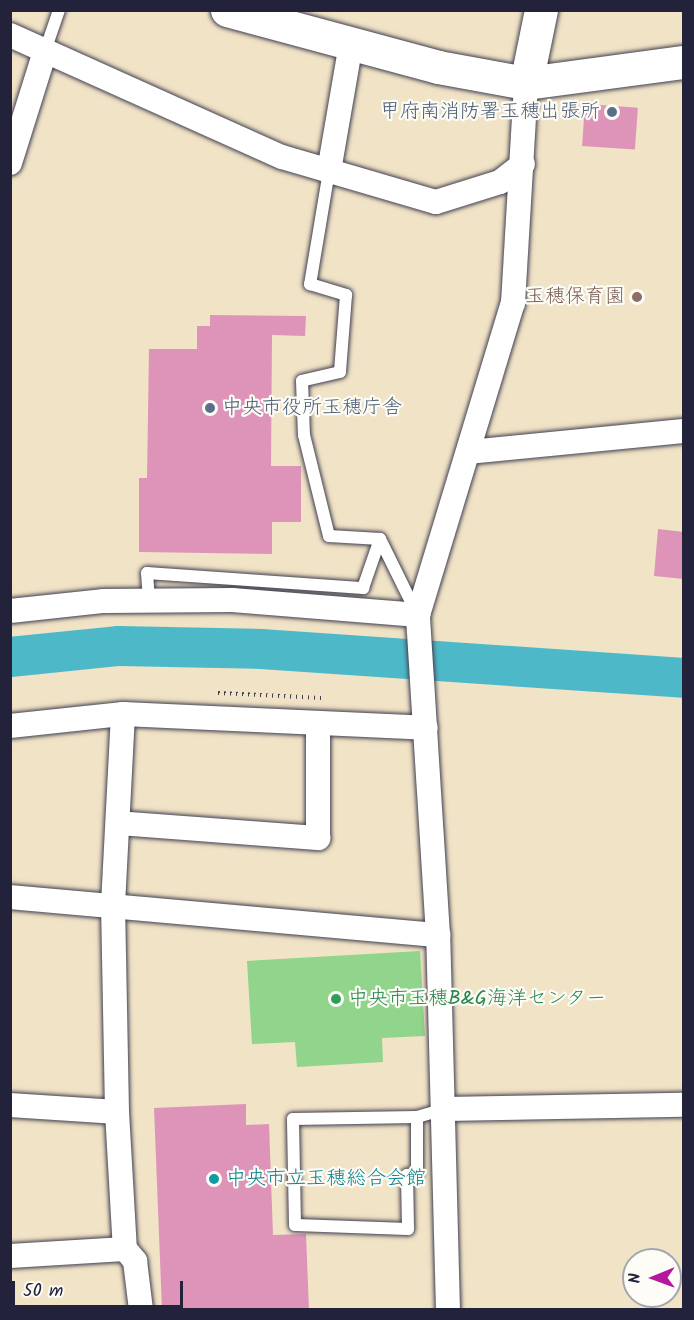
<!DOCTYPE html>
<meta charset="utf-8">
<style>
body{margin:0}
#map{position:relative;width:694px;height:1320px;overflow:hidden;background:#f0e3c6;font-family:Kalam,"Klee One",sans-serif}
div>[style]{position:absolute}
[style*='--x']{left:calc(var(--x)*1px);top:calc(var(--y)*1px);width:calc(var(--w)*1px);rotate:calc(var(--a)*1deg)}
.green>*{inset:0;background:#91d48c}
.river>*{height:40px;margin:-20px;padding:0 20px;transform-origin:20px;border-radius:20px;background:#4db9c8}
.building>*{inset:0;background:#de94b9;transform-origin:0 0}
.path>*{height:4px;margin-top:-2px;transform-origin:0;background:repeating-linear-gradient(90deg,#413f50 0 1.5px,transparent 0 6px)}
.roads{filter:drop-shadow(0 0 2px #413f50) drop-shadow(0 0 2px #413f50)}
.lane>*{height:12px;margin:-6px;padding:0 6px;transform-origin:6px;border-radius:6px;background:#fff}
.street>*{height:24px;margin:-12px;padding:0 12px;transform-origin:12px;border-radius:12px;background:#fff}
.secondary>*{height:33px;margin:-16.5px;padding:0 16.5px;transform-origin:16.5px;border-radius:16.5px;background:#fff}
.dots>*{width:16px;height:16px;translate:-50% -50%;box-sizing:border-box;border:3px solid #fdfcf7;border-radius:50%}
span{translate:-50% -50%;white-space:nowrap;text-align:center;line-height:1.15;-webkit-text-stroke:4.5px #fdfcf7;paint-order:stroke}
.service-label{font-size:20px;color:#4e5e75}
.right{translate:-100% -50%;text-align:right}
.left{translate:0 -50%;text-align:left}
.education-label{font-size:20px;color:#785e54}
.leisure-label{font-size:20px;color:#27864d}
.culture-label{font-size:20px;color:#0d838f}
.frame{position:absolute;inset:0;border:12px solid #22223b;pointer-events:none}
.north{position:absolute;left:622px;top:1248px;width:60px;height:60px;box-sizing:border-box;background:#fdfcf7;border:2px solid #a5a5ac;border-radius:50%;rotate:269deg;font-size:16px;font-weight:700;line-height:24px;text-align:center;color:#22223b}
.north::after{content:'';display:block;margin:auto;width:21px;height:27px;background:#b5179e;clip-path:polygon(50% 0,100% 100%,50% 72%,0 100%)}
.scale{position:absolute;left:12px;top:1281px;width:171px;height:27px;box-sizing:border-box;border:3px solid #22223b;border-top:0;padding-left:8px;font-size:18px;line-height:21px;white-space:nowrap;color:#22223b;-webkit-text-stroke:4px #fdfcf7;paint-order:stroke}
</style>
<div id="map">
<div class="green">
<div style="clip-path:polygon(420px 951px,425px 1036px,382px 1038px,383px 1062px,297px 1067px,295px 1042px,252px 1044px,247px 961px)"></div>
</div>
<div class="river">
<div style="--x:10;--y:657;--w:110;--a:-5.8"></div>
<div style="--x:119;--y:646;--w:142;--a:1.2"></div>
<div style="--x:261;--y:649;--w:424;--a:3.9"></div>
</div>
<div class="building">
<div style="left:585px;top:104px;width:53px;height:42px;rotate:4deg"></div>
<div style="clip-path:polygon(210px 315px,306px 316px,305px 336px,272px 335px,271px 466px,301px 466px,301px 522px,272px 522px,272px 554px,139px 552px,139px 478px,147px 478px,149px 349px,197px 349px,197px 326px,210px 326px)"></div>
<div style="clip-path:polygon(658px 529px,684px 532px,684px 579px,654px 576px)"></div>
<div style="clip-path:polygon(246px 1104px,246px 1125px,269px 1124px,273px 1235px,306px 1234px,309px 1310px,162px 1310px,154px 1108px)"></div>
</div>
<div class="path">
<div style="--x:218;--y:693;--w:104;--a:2.8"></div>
</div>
<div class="roads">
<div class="lane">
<div style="--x:45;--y:51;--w:43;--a:-71.1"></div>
<div style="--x:329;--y:171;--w:115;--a:99.5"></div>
<div style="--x:310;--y:284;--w:38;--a:17"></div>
<div style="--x:346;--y:295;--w:77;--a:94.5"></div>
<div style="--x:340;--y:372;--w:39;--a:167"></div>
<div style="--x:302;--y:381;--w:54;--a:87.9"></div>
<div style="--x:304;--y:435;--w:104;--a:76.1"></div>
<div style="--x:329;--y:536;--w:51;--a:3.4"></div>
<div style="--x:380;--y:539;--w:84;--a:63.7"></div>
<div style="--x:149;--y:601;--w:28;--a:-94"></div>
<div style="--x:147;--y:573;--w:217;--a:4"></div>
<div style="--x:363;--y:588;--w:52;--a:-70.9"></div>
<div style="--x:417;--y:1117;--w:57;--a:90"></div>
<div style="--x:417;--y:1174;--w:10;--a:174"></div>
<div style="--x:407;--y:1175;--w:54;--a:88.9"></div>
<div style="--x:408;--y:1229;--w:113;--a:-178"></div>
<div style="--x:295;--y:1225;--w:106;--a:-91.1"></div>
<div style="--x:293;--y:1119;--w:124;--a:-0.9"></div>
<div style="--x:417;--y:1117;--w:29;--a:-16"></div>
</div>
<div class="street">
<div style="--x:10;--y:35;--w:298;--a:24.2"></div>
<div style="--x:282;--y:157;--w:160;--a:16.3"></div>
<div style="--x:436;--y:202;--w:67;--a:-17.4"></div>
<div style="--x:500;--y:182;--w:29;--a:-38"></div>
<div style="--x:10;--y:163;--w:117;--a:-72.6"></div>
<div style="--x:329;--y:171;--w:129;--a:-80.2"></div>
<div style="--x:469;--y:452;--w:216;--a:-5.6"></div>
<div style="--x:10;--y:611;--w:95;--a:-6.1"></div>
<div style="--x:104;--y:601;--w:128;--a:-0.4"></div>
<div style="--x:232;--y:600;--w:187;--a:4.6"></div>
<div style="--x:123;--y:714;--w:189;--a:93"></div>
<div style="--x:113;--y:903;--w:209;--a:88.9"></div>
<div style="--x:117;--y:1112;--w:137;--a:86.7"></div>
<div style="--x:125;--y:1249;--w:16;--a:50"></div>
<div style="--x:135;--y:1261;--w:49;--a:83"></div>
<div style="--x:10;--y:726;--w:114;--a:-6.1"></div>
<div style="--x:123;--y:714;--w:303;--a:2.6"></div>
<div style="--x:118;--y:823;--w:201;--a:4.3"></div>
<div style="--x:318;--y:838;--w:115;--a:-90"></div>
<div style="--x:10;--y:897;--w:430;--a:5.1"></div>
<div style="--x:10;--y:1105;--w:107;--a:3.7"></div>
<div style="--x:445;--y:1109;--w:239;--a:-1"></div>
<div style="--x:10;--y:1256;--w:115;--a:-3.5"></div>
<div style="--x:448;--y:1310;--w:375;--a:-91.5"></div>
<div style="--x:438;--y:935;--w:321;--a:-93.6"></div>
<div style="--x:418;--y:615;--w:326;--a:-73.1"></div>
<div style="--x:513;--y:303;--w:220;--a:-86.6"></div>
</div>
<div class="secondary">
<div style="--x:227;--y:10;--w:219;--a:15.1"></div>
<div style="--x:438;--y:67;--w:89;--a:10.3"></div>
<div style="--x:526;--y:83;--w:159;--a:-7.6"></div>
<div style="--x:526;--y:83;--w:75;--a:-78.4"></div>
</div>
</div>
<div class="dots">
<div style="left:612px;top:112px;background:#5c6f8a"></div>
<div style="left:637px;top:297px;background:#8d6e63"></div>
<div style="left:210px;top:408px;background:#5c6f8a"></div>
<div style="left:336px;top:999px;background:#2e9e5b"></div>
<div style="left:214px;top:1179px;background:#0f9aa8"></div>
</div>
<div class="service-label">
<span class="right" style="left:600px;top:112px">甲府南消防署玉穂出張所</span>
<span class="left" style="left:222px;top:408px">中央市役所玉穂庁舎</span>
</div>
<div class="education-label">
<span class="right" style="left:625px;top:297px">玉穂保育園</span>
</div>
<div class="leisure-label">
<span class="left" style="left:348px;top:999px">中央市玉穂B&amp;G海洋センター</span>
</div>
<div class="culture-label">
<span class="left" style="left:226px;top:1179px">中央市立玉穂総合会館</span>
</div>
<div class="frame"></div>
<div class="north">N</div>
<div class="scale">50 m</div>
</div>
